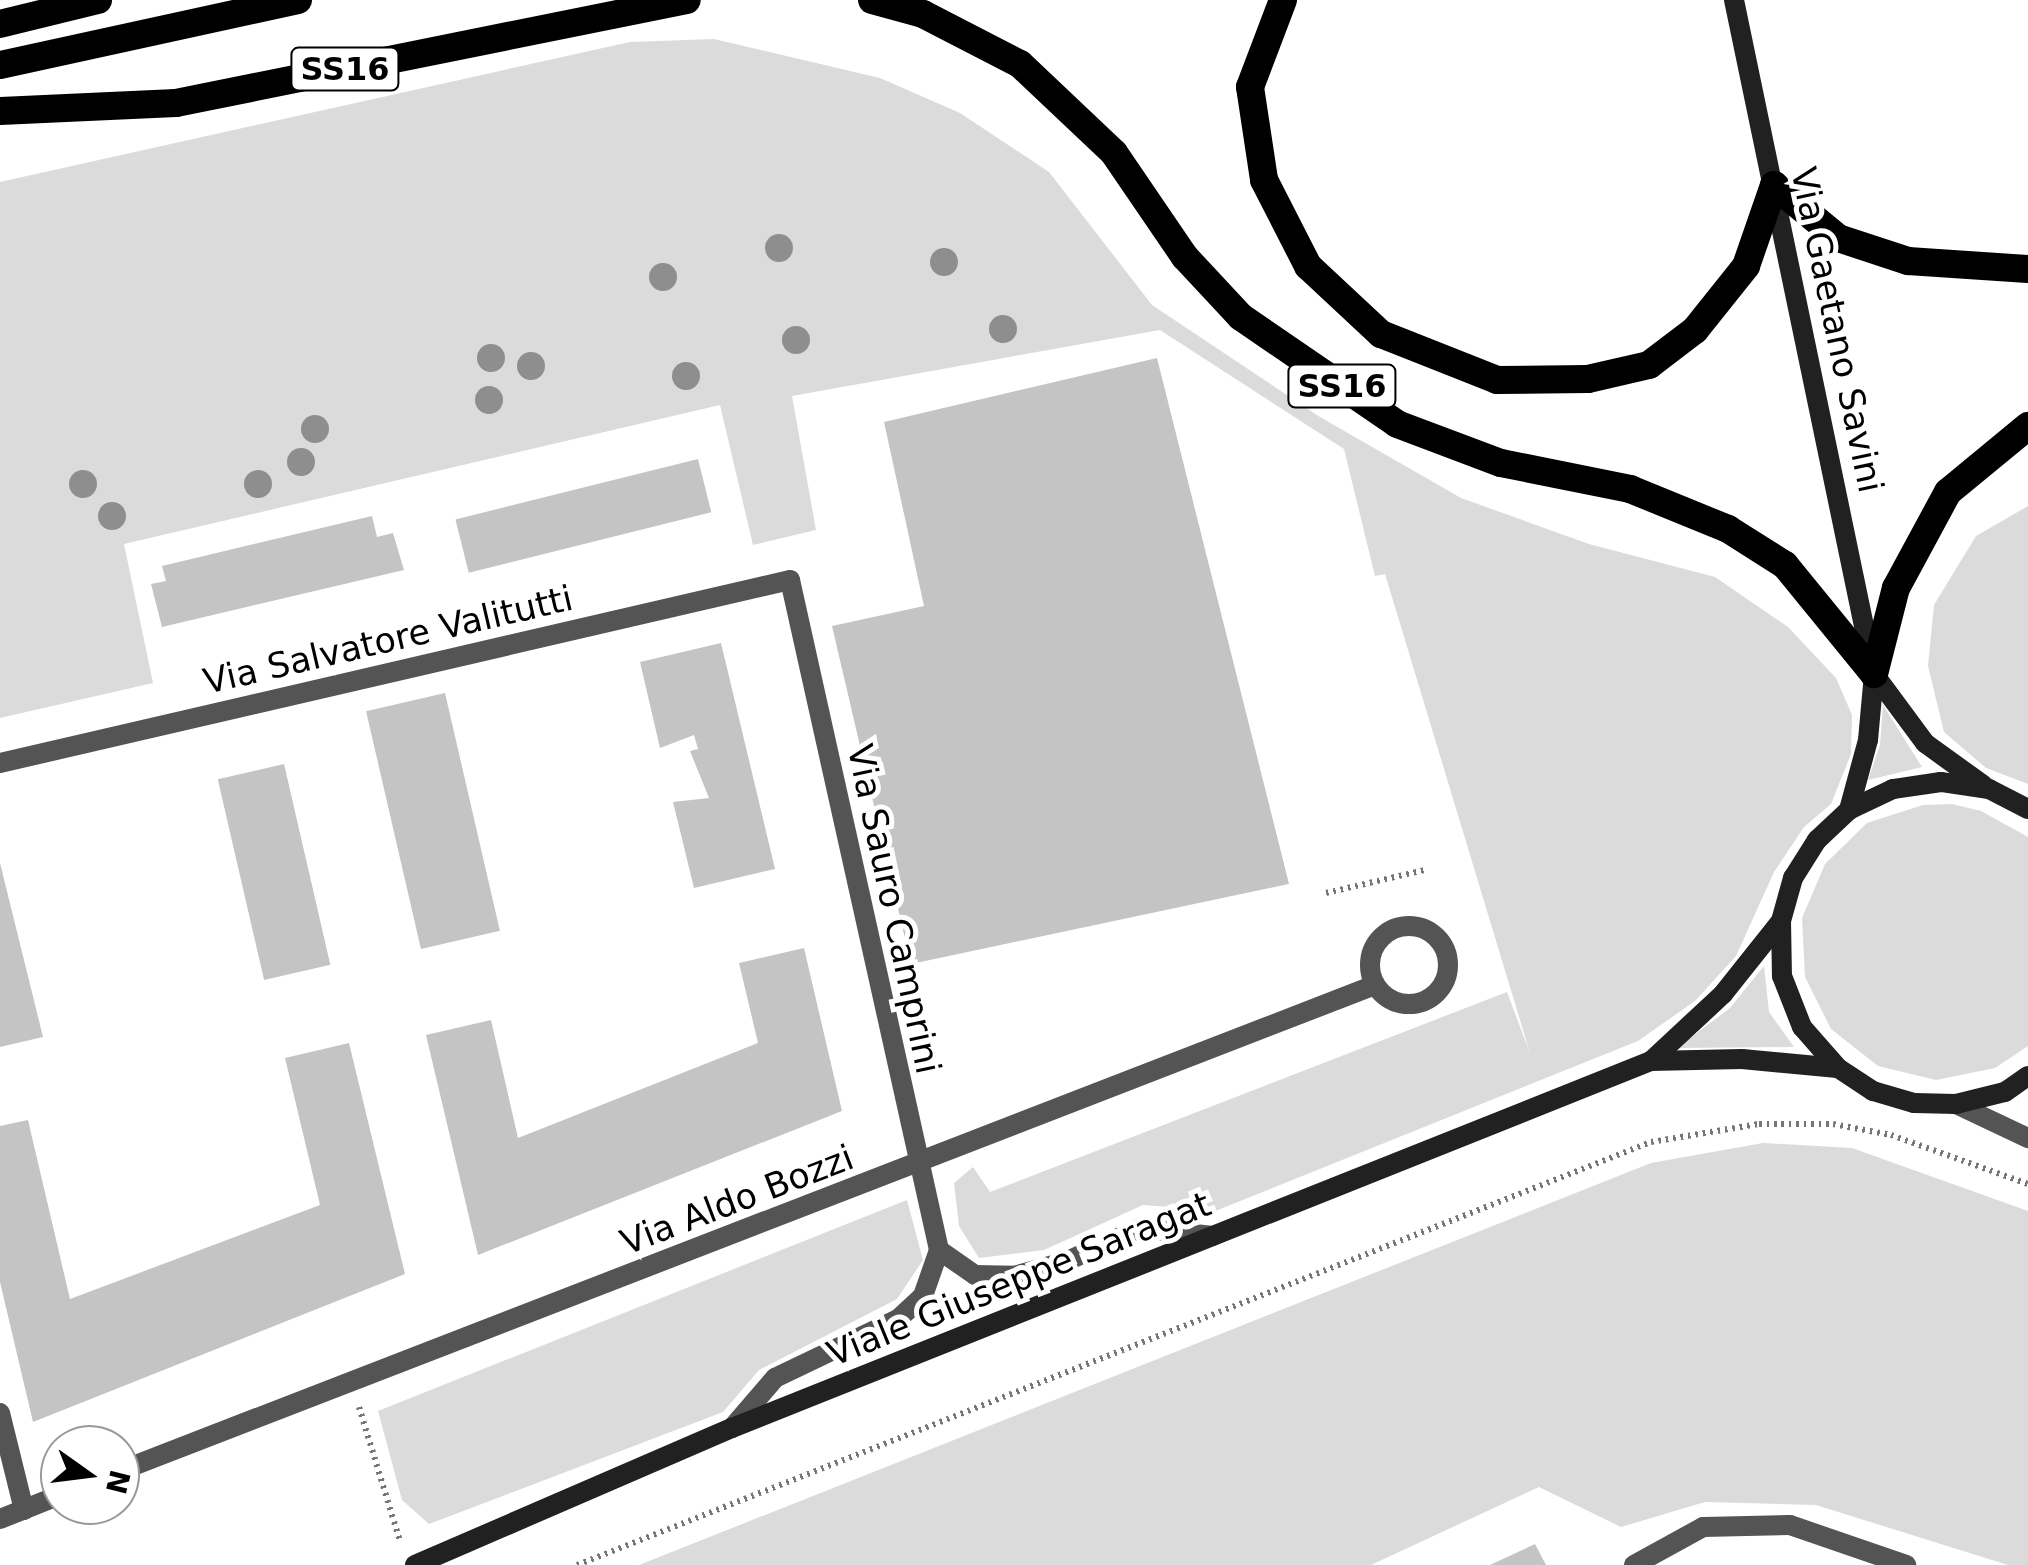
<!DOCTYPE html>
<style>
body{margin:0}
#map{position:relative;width:2028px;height:1565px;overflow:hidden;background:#fff;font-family:"DejaVu Sans",sans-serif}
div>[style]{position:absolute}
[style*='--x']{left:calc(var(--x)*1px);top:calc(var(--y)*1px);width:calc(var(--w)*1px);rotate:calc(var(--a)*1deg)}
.green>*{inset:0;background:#dbdbdb}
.building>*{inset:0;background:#c4c4c4;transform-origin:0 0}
.path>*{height:6px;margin-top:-3px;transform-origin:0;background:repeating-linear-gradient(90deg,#767676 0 2.5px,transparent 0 7.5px)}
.minor>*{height:20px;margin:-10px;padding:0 10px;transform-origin:10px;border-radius:10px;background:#545454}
.minor>.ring{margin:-10px;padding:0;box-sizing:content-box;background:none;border:20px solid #545454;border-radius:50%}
.secondary>*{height:20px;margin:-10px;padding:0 10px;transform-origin:10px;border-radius:10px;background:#212121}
.trunk>*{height:28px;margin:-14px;padding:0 14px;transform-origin:14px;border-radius:14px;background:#000}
.trees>*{width:28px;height:28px;margin:-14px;border-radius:50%;background:#8e8e8e}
span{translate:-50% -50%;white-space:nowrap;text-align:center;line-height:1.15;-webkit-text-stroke:10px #fff;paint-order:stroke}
.shield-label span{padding:2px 8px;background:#fff;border:2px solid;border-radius:8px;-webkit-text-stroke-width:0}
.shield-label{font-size:32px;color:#000;font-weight:700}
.street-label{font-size:35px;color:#000}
.north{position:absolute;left:40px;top:1425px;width:100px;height:100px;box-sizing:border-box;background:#fff;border:2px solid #999;border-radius:50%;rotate:104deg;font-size:28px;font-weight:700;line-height:40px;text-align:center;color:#000}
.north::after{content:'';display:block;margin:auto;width:35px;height:45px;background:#000;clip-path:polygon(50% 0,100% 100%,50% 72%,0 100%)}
</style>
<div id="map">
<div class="green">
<div style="clip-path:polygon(714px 39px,880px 78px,960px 113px,1049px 172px,1152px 305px,1320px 417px,1461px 498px,1589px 544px,1715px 577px,1788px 627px,1836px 678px,1852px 715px,1851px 754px,1831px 804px,1804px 827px,1774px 872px,1736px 956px,1695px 1001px,1638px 1041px,1188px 1222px,1169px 1207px,1143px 1205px,1044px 1250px,979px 1258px,959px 1226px,954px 1183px,973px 1167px,990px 1192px,1507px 992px,1530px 1053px,1385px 574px,1375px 576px,1344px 449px,1160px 330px,792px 396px,816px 530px,753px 545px,720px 405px,124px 544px,153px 683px,0 718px,0 182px,630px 42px)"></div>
<div style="clip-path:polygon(2028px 506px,2028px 784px,1986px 768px,1944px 732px,1928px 666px,1934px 605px,1976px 536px)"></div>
<div style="clip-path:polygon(1883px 705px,1922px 767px,1868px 780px,1880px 745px)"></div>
<div style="clip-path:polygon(1952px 804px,1981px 811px,2028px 837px,2028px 1046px,1995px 1068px,1936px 1080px,1878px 1066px,1831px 1029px,1805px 977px,1802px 918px,1825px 864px,1867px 823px,1923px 805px)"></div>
<div style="clip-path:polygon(1764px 966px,1769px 1012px,1794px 1047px,1677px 1048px,1730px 1008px)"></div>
<div style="clip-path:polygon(1763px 1143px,1852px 1148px,2028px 1211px,2028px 1565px,2008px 1565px,1816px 1505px,1705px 1502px,1621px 1527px,1539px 1487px,1371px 1565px,639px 1565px,1651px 1163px)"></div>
<div style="clip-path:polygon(907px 1200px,923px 1260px,897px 1299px,759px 1370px,723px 1412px,429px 1524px,402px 1500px,378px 1411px)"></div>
</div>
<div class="building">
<div style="clip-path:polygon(1157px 358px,1289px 884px,911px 964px,832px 626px,924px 606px,884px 422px)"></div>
<div style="left:698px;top:459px;width:55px;height:250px;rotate:76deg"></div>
<div style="clip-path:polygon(372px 516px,377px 537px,393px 533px,404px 570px,162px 627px,151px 584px,166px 581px,162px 566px)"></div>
<div style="clip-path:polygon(721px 643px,775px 869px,694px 888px,673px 802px,709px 798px,690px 751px,698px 749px,694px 735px,660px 748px,640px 662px)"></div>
<div style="left:445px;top:693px;width:244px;height:81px;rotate:77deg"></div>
<div style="left:284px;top:764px;width:206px;height:68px;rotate:77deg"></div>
<div style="clip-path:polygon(0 863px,43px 1037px,0 1047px)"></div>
<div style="clip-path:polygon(804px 948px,842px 1111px,478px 1255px,426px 1035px,491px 1020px,518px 1138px,758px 1043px,739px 963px)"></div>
<div style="clip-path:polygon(349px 1043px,405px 1274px,33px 1422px,0 1282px,0 1126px,28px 1120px,70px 1299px,320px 1205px,285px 1058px)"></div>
<div style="clip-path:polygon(1535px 1544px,1546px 1565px,1490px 1565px)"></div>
</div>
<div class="path">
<div style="--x:1326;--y:893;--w:102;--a:-13.1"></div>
<div style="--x:359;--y:1407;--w:140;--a:73"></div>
<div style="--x:577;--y:1565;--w:1154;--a:-21.5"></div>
<div style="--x:1651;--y:1142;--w:109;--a:-9.5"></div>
<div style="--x:1759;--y:1124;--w:74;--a:0"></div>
<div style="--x:1833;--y:1124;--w:59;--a:10.7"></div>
<div style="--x:1891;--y:1135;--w:145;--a:19.7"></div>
</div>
<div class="minor">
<div style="--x:0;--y:763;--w:811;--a:-13.04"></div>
<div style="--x:790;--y:580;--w:686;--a:77.46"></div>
<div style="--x:939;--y:1250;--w:49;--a:109.2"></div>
<div style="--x:923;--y:1296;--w:34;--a:137"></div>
<div style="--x:898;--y:1319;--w:136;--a:154.4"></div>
<div style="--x:775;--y:1378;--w:66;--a:130.7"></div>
<div class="ring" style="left:1370px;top:926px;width:58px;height:58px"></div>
<div style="--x:1956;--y:1104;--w:80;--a:25.3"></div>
<div style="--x:939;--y:1250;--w:44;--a:34.8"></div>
<div style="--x:975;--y:1275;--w:39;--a:1"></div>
<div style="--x:1014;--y:1276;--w:55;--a:-15.8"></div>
<div style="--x:1067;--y:1261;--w:80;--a:-24.3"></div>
<div style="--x:1140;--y:1228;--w:73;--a:6.3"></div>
<div style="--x:0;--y:1413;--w:100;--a:76.1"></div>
<div style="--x:120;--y:1471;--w:1346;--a:-21.17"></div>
<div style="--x:0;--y:1519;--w:65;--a:-21.8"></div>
<div style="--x:1634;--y:1565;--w:79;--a:-28.8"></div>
<div style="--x:1703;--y:1527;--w:87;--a:-1.3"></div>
<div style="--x:1790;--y:1525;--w:123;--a:19"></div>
</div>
<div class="secondary">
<div style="--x:1734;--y:0;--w:688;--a:78.27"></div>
<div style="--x:1874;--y:674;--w:66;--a:95.2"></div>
<div style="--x:1868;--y:740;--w:73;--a:105.2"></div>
<div style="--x:1874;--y:674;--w:86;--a:53.5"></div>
<div style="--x:1925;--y:743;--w:72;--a:35.9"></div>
<div style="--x:2028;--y:809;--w:44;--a:-152.9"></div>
<div style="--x:1989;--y:789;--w:49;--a:-171.7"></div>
<div style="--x:1941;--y:782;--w:49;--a:171.7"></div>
<div style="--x:1893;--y:789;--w:49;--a:154.5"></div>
<div style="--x:1849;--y:810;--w:44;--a:136.8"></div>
<div style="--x:1817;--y:840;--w:45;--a:122.3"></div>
<div style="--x:1793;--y:878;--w:45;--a:105.6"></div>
<div style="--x:1781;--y:921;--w:55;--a:89"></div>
<div style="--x:1782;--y:976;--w:55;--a:68.6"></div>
<div style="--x:1802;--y:1027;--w:55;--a:48.7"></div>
<div style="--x:1838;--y:1068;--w:42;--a:33.3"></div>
<div style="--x:1873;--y:1091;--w:43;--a:16.3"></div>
<div style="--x:1914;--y:1103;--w:42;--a:1.4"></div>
<div style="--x:1956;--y:1104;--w:50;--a:-13.8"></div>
<div style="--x:2005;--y:1092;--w:28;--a:-35"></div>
<div style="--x:1651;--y:1061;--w:91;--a:-1.3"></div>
<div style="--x:1742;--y:1059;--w:96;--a:5.4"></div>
<div style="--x:415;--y:1565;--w:345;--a:-23.4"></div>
<div style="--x:732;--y:1428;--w:990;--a:-21.77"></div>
<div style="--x:1651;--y:1061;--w:98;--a:-42.9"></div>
<div style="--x:1723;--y:994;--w:93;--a:-51.5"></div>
</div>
<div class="trunk">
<div style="--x:872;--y:0;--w:53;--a:15.4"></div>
<div style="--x:923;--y:14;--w:109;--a:27.3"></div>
<div style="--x:1020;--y:64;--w:129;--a:43.4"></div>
<div style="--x:1114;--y:153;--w:126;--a:55.7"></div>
<div style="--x:1185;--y:257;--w:82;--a:47"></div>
<div style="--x:1241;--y:317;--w:189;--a:34.4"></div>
<div style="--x:1397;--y:424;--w:111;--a:20.6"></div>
<div style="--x:1501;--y:463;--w:132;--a:11.4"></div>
<div style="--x:1630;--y:489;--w:106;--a:22.2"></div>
<div style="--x:1728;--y:529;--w:67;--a:32.3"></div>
<div style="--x:1785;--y:565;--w:141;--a:50.8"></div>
<div style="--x:1283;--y:0;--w:93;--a:110.8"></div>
<div style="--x:1250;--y:87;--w:94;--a:81.4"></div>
<div style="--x:1264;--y:180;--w:97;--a:62.9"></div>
<div style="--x:1308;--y:266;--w:100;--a:43"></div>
<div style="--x:1381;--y:334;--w:125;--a:21.6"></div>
<div style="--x:1497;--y:380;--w:91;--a:-0.6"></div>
<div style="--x:1588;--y:379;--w:63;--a:-12.9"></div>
<div style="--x:1649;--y:365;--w:58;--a:-37.3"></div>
<div style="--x:1695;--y:330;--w:82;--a:-51.4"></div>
<div style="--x:1746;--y:266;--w:86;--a:-70.9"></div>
<div style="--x:1774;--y:185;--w:83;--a:39.6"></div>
<div style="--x:1838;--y:238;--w:74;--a:18.2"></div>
<div style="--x:1908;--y:261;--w:120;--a:3.8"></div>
<div style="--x:0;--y:24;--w:101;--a:-13.8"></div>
<div style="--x:0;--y:65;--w:305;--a:-12.3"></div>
<div style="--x:0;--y:111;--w:176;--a:-2.6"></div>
<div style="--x:176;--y:103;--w:521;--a:-11.4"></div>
<div style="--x:1874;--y:674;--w:89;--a:-75.7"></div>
<div style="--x:1896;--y:588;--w:109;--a:-61.6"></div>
<div style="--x:1948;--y:492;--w:104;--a:-39.5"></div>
</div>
<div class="trees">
<div style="left:779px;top:248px"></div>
<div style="left:944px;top:262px"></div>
<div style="left:663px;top:277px"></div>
<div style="left:1003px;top:329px"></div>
<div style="left:796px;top:340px"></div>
<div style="left:491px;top:358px"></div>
<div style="left:531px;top:366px"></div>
<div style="left:686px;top:376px"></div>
<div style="left:489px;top:400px"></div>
<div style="left:315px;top:429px"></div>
<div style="left:301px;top:462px"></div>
<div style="left:83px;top:484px"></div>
<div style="left:258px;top:484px"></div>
<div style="left:112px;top:516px"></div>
</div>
<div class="shield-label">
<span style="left:345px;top:69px">SS16</span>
<span style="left:1342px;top:386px">SS16</span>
</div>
<div class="street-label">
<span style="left:1837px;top:330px;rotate:78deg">Via Gaetano Savini</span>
<span style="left:388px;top:640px;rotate:-13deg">Via Salvatore Valitutti</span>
<span style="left:894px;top:909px;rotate:78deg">Via Sauro Camprini</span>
<span style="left:737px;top:1200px;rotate:-21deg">Via Aldo Bozzi</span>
<span style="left:1019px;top:1279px;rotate:-22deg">Viale Giuseppe Saragat</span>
</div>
<div class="north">N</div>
</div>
